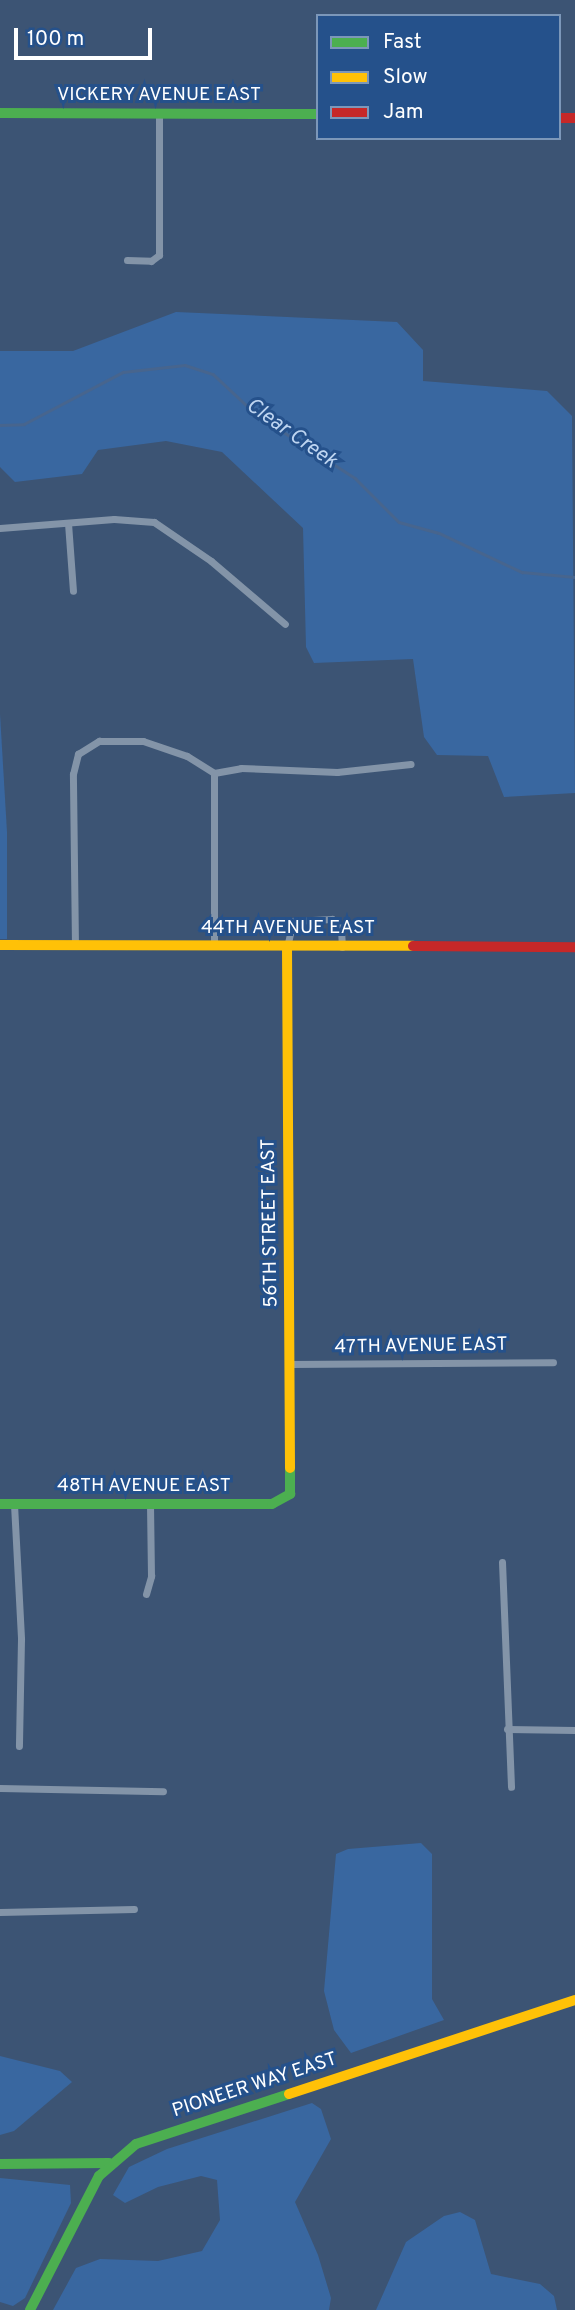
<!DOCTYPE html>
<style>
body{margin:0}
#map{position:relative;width:575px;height:2310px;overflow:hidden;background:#3c5474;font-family:Overpass,sans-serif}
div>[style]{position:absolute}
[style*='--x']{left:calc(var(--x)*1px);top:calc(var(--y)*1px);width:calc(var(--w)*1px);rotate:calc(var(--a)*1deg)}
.green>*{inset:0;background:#3967a0}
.stream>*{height:2.5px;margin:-1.25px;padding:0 1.25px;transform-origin:1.25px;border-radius:1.25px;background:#47658e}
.street>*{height:7px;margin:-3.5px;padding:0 3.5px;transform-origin:3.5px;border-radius:3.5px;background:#8394a8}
.fast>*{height:10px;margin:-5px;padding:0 5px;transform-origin:5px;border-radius:5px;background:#4caf50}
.slow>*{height:10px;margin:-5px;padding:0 5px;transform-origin:5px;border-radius:5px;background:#ffc107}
.jam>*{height:10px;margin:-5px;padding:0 5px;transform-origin:5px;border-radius:5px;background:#c62828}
span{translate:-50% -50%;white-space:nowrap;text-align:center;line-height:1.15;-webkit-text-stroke:6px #25518b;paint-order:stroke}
.street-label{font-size:19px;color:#fff}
.water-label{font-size:21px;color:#bed5f1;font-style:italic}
.legend{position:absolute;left:316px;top:14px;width:245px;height:126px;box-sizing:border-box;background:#25518b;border:2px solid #7c97b9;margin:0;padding:9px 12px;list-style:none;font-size:21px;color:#fff}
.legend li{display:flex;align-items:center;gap:14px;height:35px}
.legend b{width:35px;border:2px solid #7c97b9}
.scale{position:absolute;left:14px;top:28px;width:138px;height:32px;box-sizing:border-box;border:4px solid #fff;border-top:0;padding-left:9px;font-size:21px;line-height:24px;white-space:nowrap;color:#fff;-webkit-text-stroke:5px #25518b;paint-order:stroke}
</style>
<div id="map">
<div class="green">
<div style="clip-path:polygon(176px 312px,397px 322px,423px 350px,423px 381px,547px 391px,572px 416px,575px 793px,504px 797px,488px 756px,437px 755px,424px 737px,413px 659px,314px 663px,306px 647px,303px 528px,222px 452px,166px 441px,98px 450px,82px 474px,15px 482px,0 467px,0 351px,73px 351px)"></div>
<div style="clip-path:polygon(0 714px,7px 832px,7px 939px,0 939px)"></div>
<div style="clip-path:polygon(421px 1843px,432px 1854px,432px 1999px,444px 2020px,351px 2053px,334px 2030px,324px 1991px,336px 1854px,348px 1849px)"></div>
<div style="clip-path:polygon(0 2056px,60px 2071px,72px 2082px,14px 2131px,0 2135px)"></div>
<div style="clip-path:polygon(312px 2103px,321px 2109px,331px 2139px,295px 2202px,318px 2255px,331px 2298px,329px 2310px,53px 2310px,76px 2268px,100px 2259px,158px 2261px,202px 2251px,220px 2220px,217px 2180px,201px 2176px,158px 2187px,125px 2203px,113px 2195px,129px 2167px,167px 2149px)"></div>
<div style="clip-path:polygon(0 2178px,70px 2185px,71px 2203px,25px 2298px,13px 2306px,0 2302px)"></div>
<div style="clip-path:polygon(460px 2212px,475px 2220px,491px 2274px,540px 2284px,554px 2296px,557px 2310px,376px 2310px,406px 2242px,444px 2216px)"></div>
</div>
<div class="stream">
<div style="--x:0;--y:425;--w:24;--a:-2"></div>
<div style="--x:24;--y:424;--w:112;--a:-27.7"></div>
<div style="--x:123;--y:372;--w:62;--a:-6.4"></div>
<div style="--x:185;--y:365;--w:29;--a:18"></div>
<div style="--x:213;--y:374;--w:60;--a:43"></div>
<div style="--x:257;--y:415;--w:117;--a:32.7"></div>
<div style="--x:355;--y:478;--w:62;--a:45"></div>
<div style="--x:399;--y:522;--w:41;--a:15.4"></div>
<div style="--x:439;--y:533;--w:92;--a:25.2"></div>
<div style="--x:522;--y:572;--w:53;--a:5.4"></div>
</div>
<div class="street">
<div style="--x:127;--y:260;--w:24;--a:2"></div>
<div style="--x:151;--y:261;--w:10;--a:-37"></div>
<div style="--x:159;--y:255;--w:140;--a:-90"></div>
<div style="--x:68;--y:523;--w:68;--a:85.8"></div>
<div style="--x:0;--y:528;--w:114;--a:-4.5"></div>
<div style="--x:114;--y:519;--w:40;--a:4.3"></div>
<div style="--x:154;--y:522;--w:69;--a:34.4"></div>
<div style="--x:211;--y:561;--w:97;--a:40.4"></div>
<div style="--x:214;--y:773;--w:27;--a:-10"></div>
<div style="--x:241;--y:768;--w:96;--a:2.4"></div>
<div style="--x:337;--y:772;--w:74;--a:-6.2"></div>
<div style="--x:214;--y:773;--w:173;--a:90"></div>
<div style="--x:75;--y:946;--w:172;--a:-90.7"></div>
<div style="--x:73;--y:774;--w:21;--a:-76"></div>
<div style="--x:78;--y:754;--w:25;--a:-32"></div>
<div style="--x:99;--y:741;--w:44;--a:0"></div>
<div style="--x:143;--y:741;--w:46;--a:18.8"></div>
<div style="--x:187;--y:756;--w:32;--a:32"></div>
<div style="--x:287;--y:947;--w:27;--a:-77"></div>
<div style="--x:293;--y:921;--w:39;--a:-3"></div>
<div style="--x:332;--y:919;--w:13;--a:48"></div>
<div style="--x:341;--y:929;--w:18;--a:87"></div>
<div style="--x:290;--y:1364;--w:263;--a:-0.4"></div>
<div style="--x:14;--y:1504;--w:135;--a:87"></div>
<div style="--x:21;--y:1639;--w:107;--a:91.1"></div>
<div style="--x:502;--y:1562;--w:225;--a:87.7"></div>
<div style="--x:146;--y:1594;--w:19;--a:-74"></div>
<div style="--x:151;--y:1576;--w:72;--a:-90.8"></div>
<div style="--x:507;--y:1729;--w:68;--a:0.8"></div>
<div style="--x:0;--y:1788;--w:163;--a:1.1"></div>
<div style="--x:0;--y:1912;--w:134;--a:-1.3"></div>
</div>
<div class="fast">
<div style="--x:0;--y:113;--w:318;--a:0.2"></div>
<div style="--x:0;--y:1504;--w:272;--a:0"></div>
<div style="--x:272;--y:1504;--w:21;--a:-29"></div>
<div style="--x:290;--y:1494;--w:26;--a:-90"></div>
<div style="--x:0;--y:2164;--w:109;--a:-0.5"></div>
<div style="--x:30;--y:2310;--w:151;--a:-62.8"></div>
<div style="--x:99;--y:2176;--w:49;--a:-40.9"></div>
<div style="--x:136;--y:2144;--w:161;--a:-18.1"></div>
</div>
<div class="slow">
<div style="--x:0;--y:945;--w:413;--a:0.1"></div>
<div style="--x:287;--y:947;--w:521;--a:89.67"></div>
<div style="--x:289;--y:2094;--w:301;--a:-18.2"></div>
</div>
<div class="jam">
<div style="--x:559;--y:118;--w:16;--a:0"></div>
<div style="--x:413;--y:946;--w:162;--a:0.4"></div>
</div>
<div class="street-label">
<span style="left:159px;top:96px">VICKERY AVENUE EAST</span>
<span style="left:288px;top:929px">44TH AVENUE EAST</span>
<span style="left:271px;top:1223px;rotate:-91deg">56TH STREET EAST</span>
<span style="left:421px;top:1347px;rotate:-1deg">47TH AVENUE EAST</span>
<span style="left:144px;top:1487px">48TH AVENUE EAST</span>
<span style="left:255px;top:2086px;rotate:-18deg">PIONEER WAY EAST</span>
</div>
<div class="water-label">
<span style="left:291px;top:434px;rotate:35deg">Clear Creek</span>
</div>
<ul class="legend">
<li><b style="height:9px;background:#4caf50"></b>Fast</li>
<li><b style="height:9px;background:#ffc107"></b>Slow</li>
<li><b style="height:9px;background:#c62828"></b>Jam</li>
</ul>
<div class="scale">100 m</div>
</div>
